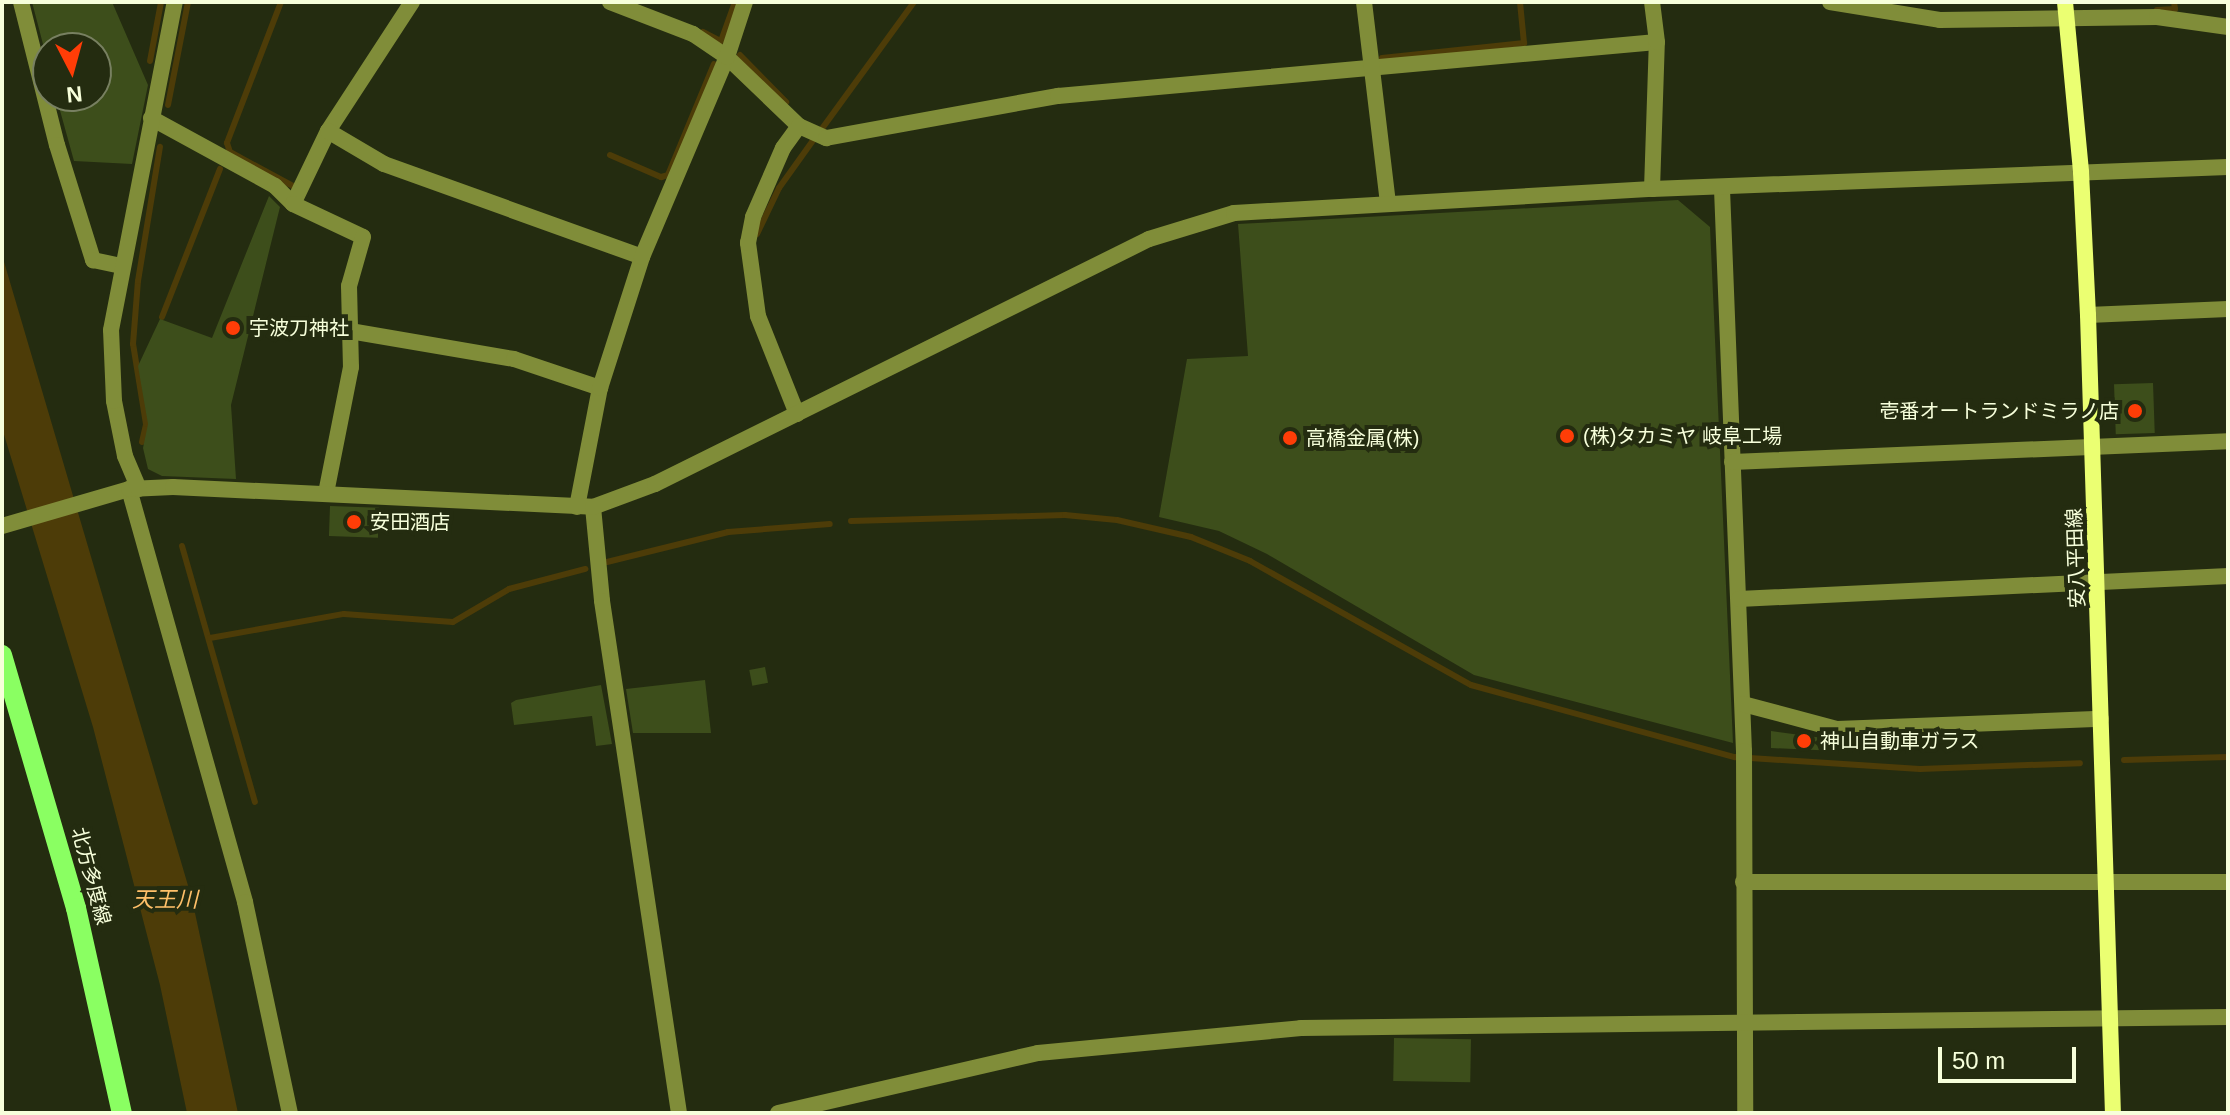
<!DOCTYPE html>
<meta charset="utf-8">
<style>
body{margin:0}
#map{position:relative;width:2230px;height:1115px;overflow:hidden;background:#242c10;font-family:Arial,"Noto Sans JP",sans-serif}
div>[style]{position:absolute}
[style*='--x']{left:calc(var(--x)*1px);top:calc(var(--y)*1px);width:calc(var(--w)*1px);rotate:calc(var(--a)*1deg)}
.water>*{inset:0;background:#4d3c08}
.stream>*{height:6px;margin:-3px;padding:0 3px;transform-origin:3px;border-radius:3px;background:#4d3c08}
.building>*{inset:0;background:#3d4e1b;transform-origin:0 0}
.minor>*{height:16px;margin:-8px;padding:0 8px;transform-origin:8px;border-radius:8px;background:#808d39}
.tertiary>*{height:16px;margin:-8px;padding:0 8px;transform-origin:8px;border-radius:8px;background:#808d39}
.secondary>*{height:16px;margin:-8px;padding:0 8px;transform-origin:8px;border-radius:8px;background:#ebff72}
.primary>*{height:20px;margin:-10px;padding:0 10px;transform-origin:10px;border-radius:10px;background:#8aff62}
.dots>*{width:22px;height:22px;translate:-50% -50%;box-sizing:border-box;border:4px solid #242c10;border-radius:50%}
span{translate:-50% -50%;white-space:nowrap;text-align:center;line-height:1.15;-webkit-text-stroke:8px #242c10;paint-order:stroke}
.poi-label{font-size:20px;color:#f7ffdb}
.left{translate:0 -50%;text-align:left}
.right{translate:-100% -50%;text-align:right}
.street-label{font-size:20px;color:#f7ffdb}
.water-label{font-size:22px;color:#ffc069;font-style:italic}
.frame{position:absolute;inset:0;border:4px solid #f7ffdb;pointer-events:none}
.north{position:absolute;left:32px;top:32px;width:80px;height:80px;box-sizing:border-box;background:#242c10;border:2px solid #788061;border-radius:50%;rotate:174deg;font-size:22px;font-weight:700;line-height:32px;text-align:center;color:#f7ffdb}
.north::after{content:'';display:block;margin:auto;width:28px;height:36px;background:#ff3d07;clip-path:polygon(50% 0,100% 100%,50% 72%,0 100%)}
.scale{position:absolute;left:1938px;top:1047px;width:138px;height:36px;box-sizing:border-box;border:4px solid #f7ffdb;border-top:0;padding-left:10px;font-size:24px;line-height:28px;white-space:nowrap;color:#f7ffdb;-webkit-text-stroke:6px #242c10;paint-order:stroke}
</style>
<div id="map">
<div class="water">
<div style="clip-path:polygon(2px 255px,192px 899px,238px 1113px,187px 1113px,160px 985px,93px 727px,2px 428px)"></div>
</div>
<div class="stream">
<div style="--x:281;--y:2;--w:151;--a:111"></div>
<div style="--x:227;--y:143;--w:9;--a:72"></div>
<div style="--x:230;--y:152;--w:72;--a:28.4"></div>
<div style="--x:2157;--y:10;--w:18;--a:-3"></div>
<div style="--x:2175;--y:9;--w:7;--a:-98"></div>
<div style="--x:703;--y:32;--w:20;--a:27"></div>
<div style="--x:721;--y:41;--w:41;--a:-70.3"></div>
<div style="--x:740;--y:55;--w:66;--a:45.6"></div>
<div style="--x:1382;--y:58;--w:143;--a:-6"></div>
<div style="--x:1524;--y:43;--w:41;--a:-95.6"></div>
<div style="--x:150;--y:61;--w:60;--a:-79.4"></div>
<div style="--x:168;--y:105;--w:105;--a:-79"></div>
<div style="--x:821;--y:130;--w:158;--a:-54"></div>
<div style="--x:610;--y:155;--w:56;--a:23.3"></div>
<div style="--x:661;--y:177;--w:7;--a:-16"></div>
<div style="--x:668;--y:175;--w:120;--a:-67.5"></div>
<div style="--x:757;--y:234;--w:51;--a:-64.4"></div>
<div style="--x:779;--y:188;--w:60;--a:-54.5"></div>
<div style="--x:162;--y:317;--w:159;--a:-68.6"></div>
<div style="--x:142;--y:442;--w:18;--a:-77"></div>
<div style="--x:146;--y:424;--w:81;--a:-99.2"></div>
<div style="--x:133;--y:344;--w:63;--a:-85.5"></div>
<div style="--x:138;--y:281;--w:136;--a:-80.7"></div>
<div style="--x:851;--y:521;--w:214;--a:-1.6"></div>
<div style="--x:1065;--y:515;--w:52;--a:5.5"></div>
<div style="--x:1117;--y:520;--w:76;--a:12.9"></div>
<div style="--x:1191;--y:537;--w:64;--a:22.1"></div>
<div style="--x:1250;--y:561;--w:253;--a:29.3"></div>
<div style="--x:1471;--y:685;--w:274;--a:15.3"></div>
<div style="--x:1735;--y:757;--w:185;--a:3.7"></div>
<div style="--x:1920;--y:769;--w:160;--a:-2.1"></div>
<div style="--x:182;--y:546;--w:266;--a:74.1"></div>
<div style="--x:607;--y:562;--w:125;--a:-13.9"></div>
<div style="--x:728;--y:532;--w:102;--a:-4.5"></div>
<div style="--x:210;--y:638;--w:136;--a:-10.2"></div>
<div style="--x:344;--y:614;--w:109;--a:4.2"></div>
<div style="--x:453;--y:622;--w:65;--a:-30.5"></div>
<div style="--x:509;--y:589;--w:79;--a:-14.7"></div>
<div style="--x:2124;--y:760;--w:104;--a:-1.7"></div>
</div>
<div class="building">
<div style="clip-path:polygon(32px 2px,112px 2px,148px 85px,132px 164px,74px 161px,56px 96px,96px 96px,96px 48px,44px 48px)"></div>
<div style="clip-path:polygon(269px 196px,280px 207px,231px 405px,236px 479px,162px 476px,148px 469px,143px 448px,148px 424px,138px 366px,160px 319px,212px 338px)"></div>
<div style="clip-path:polygon(1678px 200px,1710px 227px,1733px 743px,1474px 675px,1267px 554px,1219px 531px,1159px 517px,1187px 359px,1248px 356px,1238px 224px)"></div>
<div style="left:2153px;top:383px;width:50px;height:39px;rotate:88deg"></div>
<div style="left:330px;top:506px;width:49px;height:30px;rotate:2deg"></div>
<div style="left:765px;top:667px;width:16px;height:16px;rotate:79deg"></div>
<div style="clip-path:polygon(705px 680px,711px 733px,633px 733px,626px 689px)"></div>
<div style="clip-path:polygon(601px 685px,612px 744px,596px 746px,592px 716px,514px 725px,511px 703px,516px 700px)"></div>
<div style="clip-path:polygon(1771px 731px,1838px 740px,1837px 751px,1771px 748px)"></div>
<div style="left:1394px;top:1038px;width:77px;height:43px;rotate:1deg"></div>
</div>
<div class="minor">
<div style="--x:21;--y:2;--w:147;--a:75.9"></div>
<div style="--x:57;--y:145;--w:121;--a:72.6"></div>
<div style="--x:93;--y:260;--w:30;--a:12"></div>
<div style="--x:610;--y:2;--w:89;--a:21.1"></div>
<div style="--x:693;--y:34;--w:41;--a:34.1"></div>
<div style="--x:727;--y:57;--w:100;--a:43.8"></div>
<div style="--x:799;--y:126;--w:30;--a:24"></div>
<div style="--x:826;--y:138;--w:236;--a:-10.3"></div>
<div style="--x:1058;--y:96;--w:601;--a:-5.15"></div>
<div style="--x:1364;--y:2;--w:202;--a:83.2"></div>
<div style="--x:1830;--y:2;--w:111;--a:9.3"></div>
<div style="--x:1940;--y:20;--w:217;--a:-0.8"></div>
<div style="--x:2157;--y:17;--w:72;--a:8"></div>
<div style="--x:151;--y:118;--w:141;--a:28.7"></div>
<div style="--x:275;--y:186;--w:25;--a:45"></div>
<div style="--x:293;--y:204;--w:81;--a:-64.4"></div>
<div style="--x:328;--y:131;--w:154;--a:-56.9"></div>
<div style="--x:328;--y:131;--w:65;--a:30.5"></div>
<div style="--x:384;--y:164;--w:274;--a:19.8"></div>
<div style="--x:1652;--y:189;--w:147;--a:-88.1"></div>
<div style="--x:1657;--y:42;--w:40;--a:-97.1"></div>
<div style="--x:1722;--y:189;--w:562;--a:87.76"></div>
<div style="--x:1744;--y:751;--w:362;--a:89.8"></div>
<div style="--x:293;--y:204;--w:77;--a:25.2"></div>
<div style="--x:363;--y:237;--w:51;--a:105.9"></div>
<div style="--x:349;--y:286;--w:81;--a:88.6"></div>
<div style="--x:351;--y:367;--w:128;--a:101.2"></div>
<div style="--x:2088;--y:315;--w:140;--a:-2.5"></div>
<div style="--x:350;--y:331;--w:166;--a:9.7"></div>
<div style="--x:514;--y:359;--w:91;--a:18.6"></div>
<div style="--x:797;--y:414;--w:105;--a:-111.7"></div>
<div style="--x:758;--y:316;--w:74;--a:-97.8"></div>
<div style="--x:748;--y:243;--w:26;--a:-79"></div>
<div style="--x:753;--y:217;--w:75;--a:-66.5"></div>
<div style="--x:783;--y:148;--w:27;--a:-54"></div>
<div style="--x:1732;--y:462;--w:496;--a:-2.4"></div>
<div style="--x:129;--y:489;--w:429;--a:74.3"></div>
<div style="--x:245;--y:902;--w:216;--a:78"></div>
<div style="--x:577;--y:507;--w:121;--a:-79.1"></div>
<div style="--x:600;--y:388;--w:138;--a:-72.2"></div>
<div style="--x:642;--y:257;--w:217;--a:-67"></div>
<div style="--x:727;--y:57;--w:58;--a:-71.9"></div>
<div style="--x:593;--y:507;--w:94;--a:84.5"></div>
<div style="--x:602;--y:601;--w:518;--a:81.45"></div>
<div style="--x:2;--y:526;--w:132;--a:-16.2"></div>
<div style="--x:129;--y:489;--w:44;--a:-2.6"></div>
<div style="--x:173;--y:487;--w:420;--a:2.7"></div>
<div style="--x:593;--y:507;--w:66;--a:-20.4"></div>
<div style="--x:655;--y:484;--w:551;--a:-26.38"></div>
<div style="--x:1149;--y:239;--w:89;--a:-17"></div>
<div style="--x:1234;--y:213;--w:419;--a:-3.3"></div>
<div style="--x:1652;--y:189;--w:576;--a:-2.19"></div>
<div style="--x:1739;--y:599;--w:490;--a:-2.7"></div>
<div style="--x:1743;--y:704;--w:97;--a:14.9"></div>
<div style="--x:1837;--y:729;--w:264;--a:-2.2"></div>
<div style="--x:1743;--y:882;--w:485;--a:0"></div>
<div style="--x:778;--y:1113;--w:267;--a:-13"></div>
<div style="--x:1038;--y:1053;--w:264;--a:-5.4"></div>
<div style="--x:1301;--y:1028;--w:927;--a:-0.68"></div>
</div>
<div class="tertiary">
<div style="--x:139;--y:489;--w:36;--a:-113"></div>
<div style="--x:125;--y:456;--w:56;--a:-101.3"></div>
<div style="--x:114;--y:401;--w:71;--a:-92.4"></div>
<div style="--x:111;--y:330;--w:334;--a:-79"></div>
</div>
<div class="secondary">
<div style="--x:2065;--y:2;--w:171;--a:84.6"></div>
<div style="--x:2081;--y:172;--w:143;--a:87.2"></div>
<div style="--x:2088;--y:315;--w:798;--a:88.21"></div>
</div>
<div class="primary">
<div style="--x:2;--y:655;--w:264;--a:73.7"></div>
<div style="--x:76;--y:908;--w:210;--a:77.4"></div>
</div>
<div class="dots">
<div style="left:233px;top:328px;background:#ff3d07"></div>
<div style="left:2135px;top:411px;background:#ff3d07"></div>
<div style="left:1567px;top:436px;background:#ff3d07"></div>
<div style="left:1290px;top:438px;background:#ff3d07"></div>
<div style="left:354px;top:522px;background:#ff3d07"></div>
<div style="left:1804px;top:741px;background:#ff3d07"></div>
</div>
<div class="poi-label">
<span class="left" style="left:249px;top:328px">宇波刀神社</span>
<span class="right" style="left:2119px;top:411px">壱番オートランドミラノ店</span>
<span class="left" style="left:1583px;top:436px">(株)タカミヤ 岐阜工場</span>
<span class="left" style="left:1306px;top:438px">高橋金属(株)</span>
<span class="left" style="left:370px;top:522px">安田酒店</span>
<span class="left" style="left:1820px;top:741px">神山自動車ガラス</span>
</div>
<div class="street-label">
<span style="left:2076px;top:558px;rotate:-92deg">安八平田線</span>
<span style="left:91px;top:876px;rotate:75deg">北方多度線</span>
</div>
<div class="water-label">
<span style="left:165px;top:900px">天王川</span>
</div>
<div class="frame"></div>
<div class="north">N</div>
<div class="scale">50 m</div>
</div>
